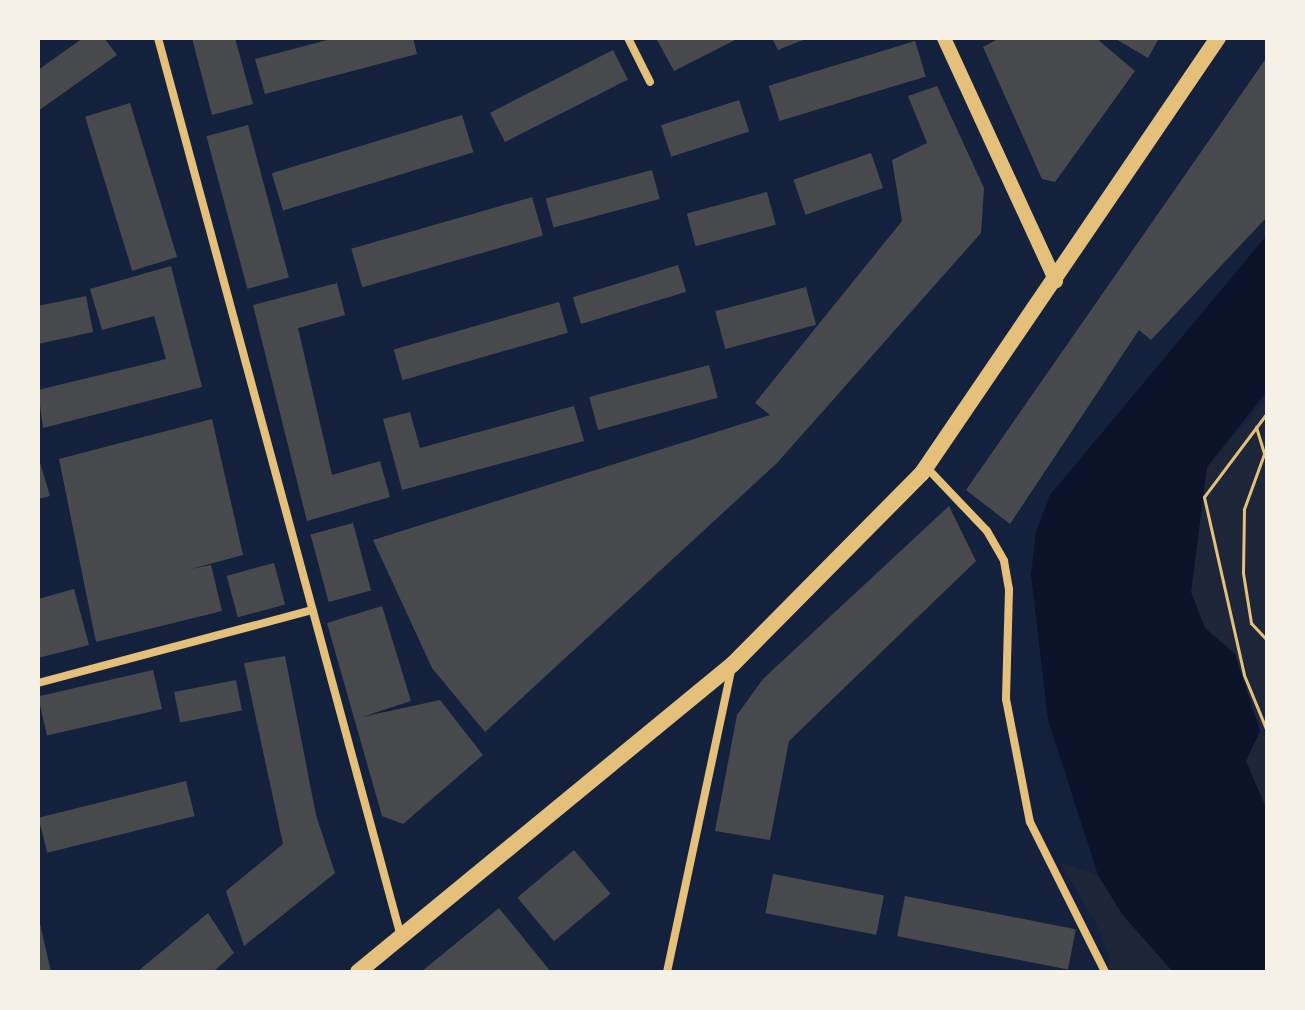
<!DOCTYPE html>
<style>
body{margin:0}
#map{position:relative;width:1305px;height:1010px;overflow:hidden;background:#14213d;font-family:Roboto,sans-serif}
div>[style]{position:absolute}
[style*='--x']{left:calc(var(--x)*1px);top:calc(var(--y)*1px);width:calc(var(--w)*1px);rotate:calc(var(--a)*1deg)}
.green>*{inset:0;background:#1d2539}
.water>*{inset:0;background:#0b132b}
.building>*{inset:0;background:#48494c;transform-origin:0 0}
.path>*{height:3px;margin:-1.5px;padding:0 1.5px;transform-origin:1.5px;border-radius:1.5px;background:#e5c07b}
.minor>*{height:8px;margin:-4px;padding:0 4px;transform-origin:4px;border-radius:4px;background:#e5c07b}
.tertiary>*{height:14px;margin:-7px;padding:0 7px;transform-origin:7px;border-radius:7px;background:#e5c07b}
.secondary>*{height:16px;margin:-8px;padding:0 8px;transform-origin:8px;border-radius:8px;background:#e5c07b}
span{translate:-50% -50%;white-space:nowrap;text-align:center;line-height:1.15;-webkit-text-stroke:7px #f6f1e7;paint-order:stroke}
.frame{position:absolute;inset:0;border:40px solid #f6f1e7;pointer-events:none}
</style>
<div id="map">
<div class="green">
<div style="clip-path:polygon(1267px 398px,1267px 810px,1246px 761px,1260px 731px,1235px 654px,1205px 628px,1191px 592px,1207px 467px)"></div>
<div style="clip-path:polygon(1060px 863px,1098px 875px,1122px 914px,1173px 972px,1109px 972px,1110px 956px,1099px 929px)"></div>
</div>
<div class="water">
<div style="clip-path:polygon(1267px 235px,1267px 391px,1207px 467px,1191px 592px,1205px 628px,1235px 654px,1260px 731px,1246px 761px,1267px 810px,1267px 972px,1173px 972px,1122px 914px,1098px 875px,1048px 720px,1031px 575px,1036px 531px,1050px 495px)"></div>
</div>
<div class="building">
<div style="clip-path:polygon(83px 38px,104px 38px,117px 55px,38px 111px,38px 70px)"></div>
<div style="clip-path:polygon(192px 38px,235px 38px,253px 104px,212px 115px)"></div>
<div style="clip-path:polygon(335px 38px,413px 38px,417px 54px,265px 94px,255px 59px)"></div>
<div style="clip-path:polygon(656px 38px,739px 38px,674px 71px)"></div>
<div style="clip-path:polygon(772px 38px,808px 38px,778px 50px)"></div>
<div style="clip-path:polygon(1000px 38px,1096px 38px,1135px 71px,1055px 182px,1042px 179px,983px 47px)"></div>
<div style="clip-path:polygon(1114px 38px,1159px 38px,1148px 58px)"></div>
<div style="left:915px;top:41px;width:37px;height:153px;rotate:73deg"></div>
<div style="left:613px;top:50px;width:33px;height:138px;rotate:63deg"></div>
<div style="clip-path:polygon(1267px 57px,1267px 217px,1151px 340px,1139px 330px,1010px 524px,966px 490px)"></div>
<div style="clip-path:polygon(937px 86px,984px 188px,981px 233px,777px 463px,485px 732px,432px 668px,373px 540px,770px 415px,755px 403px,902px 221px,892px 160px,927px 143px,908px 96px)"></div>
<div style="left:739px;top:100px;width:33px;height:82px;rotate:72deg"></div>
<div style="left:130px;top:103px;width:161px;height:47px;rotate:73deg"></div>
<div style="left:462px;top:115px;width:39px;height:199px;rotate:73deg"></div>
<div style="left:248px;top:125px;width:158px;height:43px;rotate:75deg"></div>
<div style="left:871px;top:153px;width:37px;height:82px;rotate:71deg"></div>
<div style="left:652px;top:170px;width:30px;height:110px;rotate:75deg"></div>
<div style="left:767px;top:192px;width:34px;height:83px;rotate:75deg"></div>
<div style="left:532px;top:197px;width:40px;height:188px;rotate:74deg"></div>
<div style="left:678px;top:265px;width:28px;height:110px;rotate:73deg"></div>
<div style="clip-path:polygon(171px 266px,202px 387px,43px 428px,38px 390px,166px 359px,154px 316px,102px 330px,90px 289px)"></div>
<div style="clip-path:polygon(337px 283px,345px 315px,298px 328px,332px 475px,380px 461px,390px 497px,307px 521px,253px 305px)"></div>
<div style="left:806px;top:287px;width:39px;height:94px;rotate:75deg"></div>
<div style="clip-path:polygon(86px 296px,93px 332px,38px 344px,38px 306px)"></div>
<div style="left:559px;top:302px;width:32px;height:172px;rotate:74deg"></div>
<div style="left:709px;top:365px;width:34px;height:124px;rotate:75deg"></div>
<div style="clip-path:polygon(574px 406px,584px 441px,402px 490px,383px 419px,410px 412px,420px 448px)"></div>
<div style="clip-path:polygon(212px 419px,243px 555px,191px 569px,211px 565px,222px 611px,96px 642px,59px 459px)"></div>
<div style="clip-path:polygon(38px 456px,50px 496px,38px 499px)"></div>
<div style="clip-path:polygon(949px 506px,976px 561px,789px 741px,770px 840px,715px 831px,737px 715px,763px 679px)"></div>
<div style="left:353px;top:523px;width:70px;height:44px;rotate:75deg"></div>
<div style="left:274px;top:563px;width:43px;height:49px;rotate:75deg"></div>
<div style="clip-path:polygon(74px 589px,89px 645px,38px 658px,38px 599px)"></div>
<div style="clip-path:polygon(382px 606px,411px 701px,362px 717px,440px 700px,483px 755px,403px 824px,382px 816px,327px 623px)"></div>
<div style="clip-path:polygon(285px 656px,316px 815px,335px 873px,244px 946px,226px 891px,283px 844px,244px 663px)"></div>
<div style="left:153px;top:670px;width:40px;height:118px;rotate:77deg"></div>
<div style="left:236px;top:680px;width:31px;height:63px;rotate:79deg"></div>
<div style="left:186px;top:781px;width:36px;height:152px;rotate:76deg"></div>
<div style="left:574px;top:850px;width:57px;height:74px;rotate:50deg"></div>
<div style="left:773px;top:874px;width:113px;height:40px;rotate:11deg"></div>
<div style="left:905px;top:896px;width:174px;height:41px;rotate:11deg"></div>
<div style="clip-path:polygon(499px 908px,551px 972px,421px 972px)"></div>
<div style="clip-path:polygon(208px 913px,234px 953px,213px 972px,137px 972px)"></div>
<div style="clip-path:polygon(38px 919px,39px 919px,51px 972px,38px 972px)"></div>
</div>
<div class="path">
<div style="--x:1267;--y:413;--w:105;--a:126.9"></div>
<div style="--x:1204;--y:497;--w:182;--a:77.3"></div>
<div style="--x:1244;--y:675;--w:61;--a:67.7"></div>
<div style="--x:1256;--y:427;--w:28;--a:73"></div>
<div style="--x:1264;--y:454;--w:59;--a:110"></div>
<div style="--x:1244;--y:509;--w:64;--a:90.9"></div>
<div style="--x:1243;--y:573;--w:51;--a:80.9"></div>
<div style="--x:1251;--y:623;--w:23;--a:47"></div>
</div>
<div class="minor">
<div style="--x:158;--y:38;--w:931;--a:74.87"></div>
<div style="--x:628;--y:38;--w:49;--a:63.4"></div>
<div style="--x:927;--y:468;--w:87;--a:46.4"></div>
<div style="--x:987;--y:531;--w:34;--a:60"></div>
<div style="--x:1004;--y:561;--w:29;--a:80"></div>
<div style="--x:1009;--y:590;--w:109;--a:91.6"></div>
<div style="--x:1006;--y:699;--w:125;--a:79"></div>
<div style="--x:1030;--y:822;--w:168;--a:63.4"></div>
<div style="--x:38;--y:683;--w:284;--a:-14.9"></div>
<div style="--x:667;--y:972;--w:309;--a:-78"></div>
</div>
<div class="tertiary">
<div style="--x:944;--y:38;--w:268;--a:65.3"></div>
</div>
<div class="secondary">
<div style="--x:358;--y:972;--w:484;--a:-39.4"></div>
<div style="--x:732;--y:665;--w:270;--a:-45.3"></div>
<div style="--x:922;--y:473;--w:526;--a:-55.77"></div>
</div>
<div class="frame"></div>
</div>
